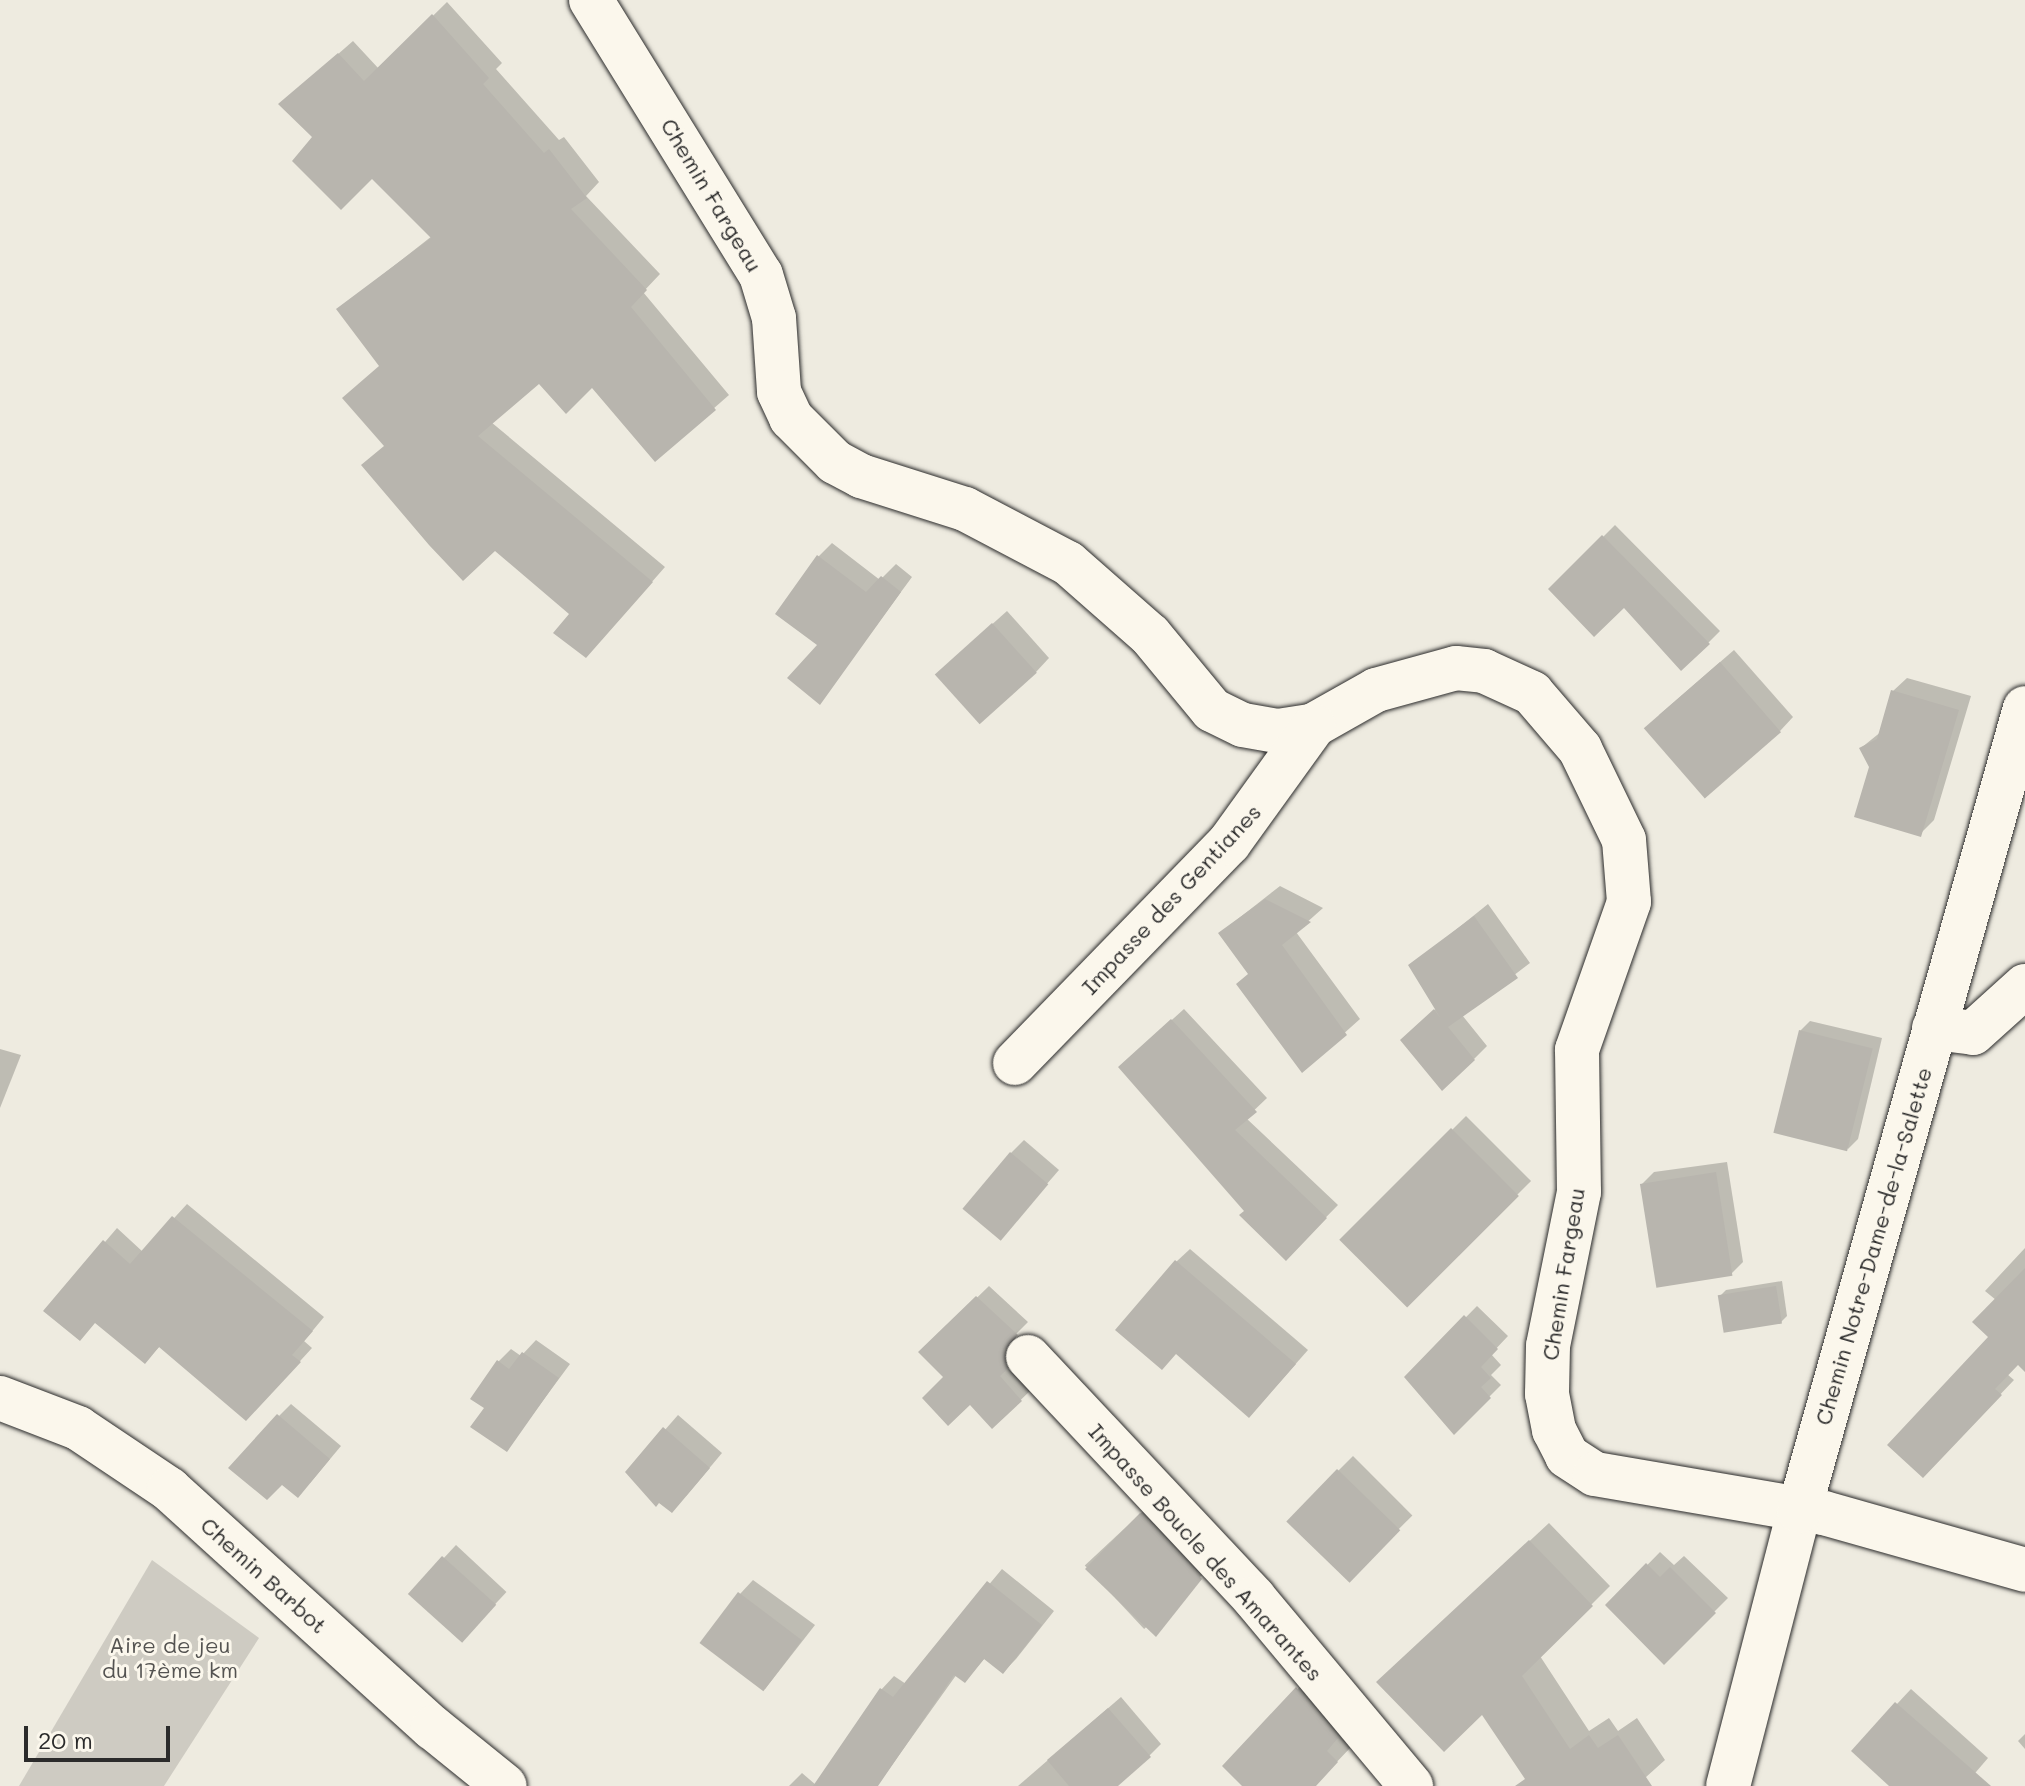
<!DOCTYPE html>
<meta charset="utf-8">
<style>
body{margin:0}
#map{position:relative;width:2025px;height:1786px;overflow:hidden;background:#eeebe0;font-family:Mali,sans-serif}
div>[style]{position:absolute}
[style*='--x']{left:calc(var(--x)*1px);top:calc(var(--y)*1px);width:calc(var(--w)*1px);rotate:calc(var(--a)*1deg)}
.green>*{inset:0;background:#cecbc2}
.shadow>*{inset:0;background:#0003;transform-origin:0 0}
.building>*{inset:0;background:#b8b5ae;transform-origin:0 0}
.roads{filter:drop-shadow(0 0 2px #2b2b2b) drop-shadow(0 0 2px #2b2b2b)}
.minor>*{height:44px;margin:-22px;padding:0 22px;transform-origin:22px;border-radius:22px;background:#fbf7ec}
span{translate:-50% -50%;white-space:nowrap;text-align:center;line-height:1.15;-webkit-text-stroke:6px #fbf7ec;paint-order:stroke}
.street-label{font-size:22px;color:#2b2b2b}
.park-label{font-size:22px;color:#545351}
.scale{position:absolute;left:24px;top:1726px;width:146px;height:36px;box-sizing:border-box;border:4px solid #2b2b2b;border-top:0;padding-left:10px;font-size:24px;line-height:28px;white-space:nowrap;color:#2b2b2b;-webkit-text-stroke:6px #fbf7ec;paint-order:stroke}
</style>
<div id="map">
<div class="green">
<div style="clip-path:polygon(152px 1560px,259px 1638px,164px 1786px,19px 1786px)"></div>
</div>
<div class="shadow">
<div style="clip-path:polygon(447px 2px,502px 63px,496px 69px,559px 140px,564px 137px,599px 182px,586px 196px,660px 274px,643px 292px,729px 395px,656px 459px,593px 385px,539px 381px,491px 422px,665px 567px,600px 641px,385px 445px,381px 365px,339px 309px,432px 236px,372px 176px,315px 137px,281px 104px,353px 41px,379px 69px)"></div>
<div style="clip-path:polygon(1615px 525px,1720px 631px,1708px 643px,1624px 605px,1551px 589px)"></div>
<div style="clip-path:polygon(832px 543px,880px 580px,896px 564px,912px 577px,820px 702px,818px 557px)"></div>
<div style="clip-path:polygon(1007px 611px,1049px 658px,1036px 672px,951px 661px)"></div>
<div style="clip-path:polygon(1734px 650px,1793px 717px,1780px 731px,1659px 715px)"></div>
<div style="clip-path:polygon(1907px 678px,1971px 696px,1934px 820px,1920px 834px,1861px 748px,1882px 731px,1893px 691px)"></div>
<div style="clip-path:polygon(1280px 886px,1323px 908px,1296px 932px,1360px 1019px,1303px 1070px,1250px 973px,1220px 933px)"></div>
<div style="clip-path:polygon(1488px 904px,1530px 963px,1462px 1015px,1487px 1046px,1474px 1059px,1415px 1027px,1437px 1008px,1411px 966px)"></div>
<div style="clip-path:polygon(1184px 1009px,1267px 1098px,1246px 1118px,1338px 1205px,1286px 1258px,1133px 1055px)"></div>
<div style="clip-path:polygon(1810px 1021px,1882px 1038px,1858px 1139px,1848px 1149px,1800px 1031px)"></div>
<div style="clip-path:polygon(0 1049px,21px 1055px,0 1108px)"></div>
<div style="left:1466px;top:1116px;width:92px;height:175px;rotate:45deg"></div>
<div style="clip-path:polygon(1024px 1140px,1059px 1170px,1013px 1223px,1011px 1153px)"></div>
<div style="clip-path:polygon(1727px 1162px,1743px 1262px,1731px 1274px,1642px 1184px,1654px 1172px)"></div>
<div style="clip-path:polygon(187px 1204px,324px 1317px,304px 1341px,312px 1348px,259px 1406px,160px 1346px,145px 1361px,96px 1321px,80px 1338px,46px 1311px,117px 1228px,143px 1252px)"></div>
<div style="clip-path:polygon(2025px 1248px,2025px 1356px,2007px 1374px,2014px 1380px,1936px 1462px,1991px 1337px,1996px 1300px,1985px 1291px)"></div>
<div style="clip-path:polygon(1190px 1249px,1308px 1350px,1262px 1402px,1176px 1262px)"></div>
<div style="clip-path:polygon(1782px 1281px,1787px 1316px,1781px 1322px,1720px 1296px,1726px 1290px)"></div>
<div style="clip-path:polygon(989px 1286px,1028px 1322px,1015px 1335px,1033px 1388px,993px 1427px,921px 1352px)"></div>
<div style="clip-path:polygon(1477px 1306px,1508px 1336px,1491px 1354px,1501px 1365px,1491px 1375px,1501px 1385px,1454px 1432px,1407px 1377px)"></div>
<div style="clip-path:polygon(536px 1340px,570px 1364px,507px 1449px,487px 1408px,498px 1362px,511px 1349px,521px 1356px)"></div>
<div style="clip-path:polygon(291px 1404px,341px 1446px,310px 1483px,279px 1416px)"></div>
<div style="clip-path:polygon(678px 1415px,722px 1453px,686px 1496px,628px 1472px)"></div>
<div style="left:1353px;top:1456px;width:84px;height:91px;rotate:45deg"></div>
<div style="left:1155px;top:1500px;width:87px;height:96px;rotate:47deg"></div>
<div style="clip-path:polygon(1549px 1523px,1610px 1586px,1540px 1656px,1589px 1731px,1609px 1718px,1618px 1731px,1637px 1718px,1665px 1760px,1636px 1786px,1532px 1786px,1483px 1712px,1398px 1663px)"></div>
<div style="left:456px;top:1545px;width:69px;height:67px;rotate:43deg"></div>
<div style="clip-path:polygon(1660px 1552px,1674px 1565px,1684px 1556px,1728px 1598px,1664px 1662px,1608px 1605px)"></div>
<div style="clip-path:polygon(1002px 1569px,1054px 1611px,1016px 1659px,1003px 1672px,985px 1658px,965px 1681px,957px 1674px,877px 1786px,789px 1786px,802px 1773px,816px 1785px,881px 1690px,894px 1676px,906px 1684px)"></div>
<div style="clip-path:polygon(753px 1580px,815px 1625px,765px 1689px,740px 1594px)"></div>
<div style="clip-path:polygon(1311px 1675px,1351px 1722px,1340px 1736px,1351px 1747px,1314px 1786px,1245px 1786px,1225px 1766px)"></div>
<div style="clip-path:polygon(1911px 1689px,1988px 1758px,1964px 1786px,1892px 1786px,1854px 1750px)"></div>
<div style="clip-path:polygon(1121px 1697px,1161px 1744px,1149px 1756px,1114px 1786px,1018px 1786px)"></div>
<div style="clip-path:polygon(2025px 1734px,2025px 1749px,2018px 1741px)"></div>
</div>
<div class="building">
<div style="clip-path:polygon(432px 14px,489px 78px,483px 84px,544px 153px,549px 149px,587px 198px,571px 209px,647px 290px,631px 307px,716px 410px,655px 462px,592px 388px,566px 414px,539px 384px,478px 436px,653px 582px,586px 658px,553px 633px,569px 614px,495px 551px,463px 581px,429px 545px,361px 465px,384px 446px,342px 398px,379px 366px,336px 309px,431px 238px,372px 179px,341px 210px,292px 161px,312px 137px,278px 104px,338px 53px,364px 81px)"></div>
<div style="clip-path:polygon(1602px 535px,1710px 644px,1681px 671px,1624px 608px,1594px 637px,1548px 589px)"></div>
<div style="clip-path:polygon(817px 555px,866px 592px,881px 576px,901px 592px,820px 705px,787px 678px,817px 645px,775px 614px)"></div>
<div style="left:992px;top:623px;width:67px;height:77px;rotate:48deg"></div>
<div style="left:1720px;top:662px;width:93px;height:101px;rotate:49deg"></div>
<div style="clip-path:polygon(1891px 690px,1959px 710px,1921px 837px,1854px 817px,1869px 767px,1859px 748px,1877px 739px)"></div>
<div style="clip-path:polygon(1265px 899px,1311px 922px,1282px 945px,1347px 1035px,1302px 1073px,1236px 984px,1248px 974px,1218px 933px)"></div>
<div style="clip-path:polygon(1474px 916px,1518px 978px,1448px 1027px,1475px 1060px,1442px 1091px,1400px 1040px,1434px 1009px,1441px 1019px,1408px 965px)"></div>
<div style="clip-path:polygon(1171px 1019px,1257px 1112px,1235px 1130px,1327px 1218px,1286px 1261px,1239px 1215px,1244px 1211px,1118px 1067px)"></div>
<div style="left:1799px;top:1030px;width:76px;height:106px;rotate:14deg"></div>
<div style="left:1451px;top:1128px;width:96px;height:158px;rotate:45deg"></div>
<div style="left:1010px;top:1152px;width:50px;height:74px;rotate:40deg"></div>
<div style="left:1716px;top:1172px;width:105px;height:77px;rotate:81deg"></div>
<div style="clip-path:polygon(172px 1216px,313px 1331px,292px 1355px,301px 1362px,246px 1421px,159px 1347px,145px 1364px,95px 1323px,80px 1341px,43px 1311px,103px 1240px,130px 1264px)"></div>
<div style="clip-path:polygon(1175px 1260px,1296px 1364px,1249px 1418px,1176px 1354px,1162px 1370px,1115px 1330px)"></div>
<div style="clip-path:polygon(2025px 1268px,2025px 1372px,2018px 1365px,1995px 1389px,2002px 1395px,1923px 1478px,1887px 1445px,1988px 1337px,1972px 1322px)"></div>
<div style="left:1776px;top:1286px;width:38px;height:59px;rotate:81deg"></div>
<div style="clip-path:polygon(976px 1296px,1018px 1335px,1004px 1349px,1007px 1369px,1000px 1376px,1022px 1401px,992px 1429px,970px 1405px,948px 1426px,922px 1398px,943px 1377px,918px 1352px)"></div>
<div style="clip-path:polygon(1464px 1315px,1498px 1349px,1481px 1367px,1491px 1378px,1481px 1387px,1491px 1398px,1454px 1435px,1404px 1377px)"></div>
<div style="clip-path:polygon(522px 1352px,559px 1378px,507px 1452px,470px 1427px,484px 1408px,470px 1399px,497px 1360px,509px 1369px)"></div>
<div style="clip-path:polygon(277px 1414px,330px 1459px,298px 1498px,282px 1485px,267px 1500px,228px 1468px)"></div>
<div style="clip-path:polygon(663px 1427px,710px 1468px,672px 1513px,659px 1503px,656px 1507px,625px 1472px)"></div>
<div style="left:1337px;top:1469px;width:88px;height:73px;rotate:44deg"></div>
<div style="clip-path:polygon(1140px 1513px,1202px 1579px,1156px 1637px,1085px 1569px)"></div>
<div style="clip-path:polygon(1529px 1540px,1593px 1606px,1522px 1676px,1570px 1749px,1589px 1735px,1598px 1748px,1618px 1735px,1652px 1786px,1515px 1786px,1525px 1779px,1482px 1715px,1444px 1752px,1376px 1682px)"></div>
<div style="left:442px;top:1556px;width:73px;height:51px;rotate:42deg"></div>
<div style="clip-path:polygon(1646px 1563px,1660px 1577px,1670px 1567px,1716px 1613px,1664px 1665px,1605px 1605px)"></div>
<div style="clip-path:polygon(987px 1581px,1042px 1625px,1003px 1674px,984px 1659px,965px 1683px,954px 1675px,878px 1786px,813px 1786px,880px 1688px,893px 1697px)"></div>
<div style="left:738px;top:1592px;width:80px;height:64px;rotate:37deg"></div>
<div style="clip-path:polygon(1296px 1687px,1338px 1738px,1327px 1751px,1338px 1762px,1316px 1786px,1242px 1786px,1222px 1766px)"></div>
<div style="clip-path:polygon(1895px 1702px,1991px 1786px,1889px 1786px,1851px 1751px)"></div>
<div style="clip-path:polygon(1108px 1708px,1151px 1757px,1118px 1786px,1069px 1786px,1047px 1760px)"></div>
</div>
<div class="roads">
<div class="minor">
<div style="--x:591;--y:0;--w:323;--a:58.3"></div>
<div style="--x:761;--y:275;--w:45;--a:73.2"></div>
<div style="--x:774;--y:318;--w:74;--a:86.1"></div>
<div style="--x:779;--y:392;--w:29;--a:65"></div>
<div style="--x:791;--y:418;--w:62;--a:45"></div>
<div style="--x:835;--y:462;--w:30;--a:28"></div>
<div style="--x:861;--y:476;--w:109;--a:17.6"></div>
<div style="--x:965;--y:509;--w:116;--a:27.7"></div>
<div style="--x:1068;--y:563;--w:109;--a:41.3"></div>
<div style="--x:1150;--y:635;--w:97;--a:50.4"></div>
<div style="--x:1212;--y:710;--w:34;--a:26"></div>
<div style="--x:1243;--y:725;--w:36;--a:10"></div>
<div style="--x:1278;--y:731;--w:36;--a:-9"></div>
<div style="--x:1314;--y:725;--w:71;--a:-29.4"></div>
<div style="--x:1376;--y:690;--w:83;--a:-15.4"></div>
<div style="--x:1456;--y:668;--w:28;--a:6"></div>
<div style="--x:1484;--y:671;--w:53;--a:24.6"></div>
<div style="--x:1532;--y:693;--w:74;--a:49.4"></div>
<div style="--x:1580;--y:749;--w:101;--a:64.2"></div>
<div style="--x:1624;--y:840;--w:62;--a:85.4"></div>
<div style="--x:1629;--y:902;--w:157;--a:109.4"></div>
<div style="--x:1577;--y:1050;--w:142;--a:89.2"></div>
<div style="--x:1579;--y:1192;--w:157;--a:101.4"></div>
<div style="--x:1548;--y:1346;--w:48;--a:91.2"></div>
<div style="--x:1547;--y:1394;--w:37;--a:79"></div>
<div style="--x:1554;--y:1430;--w:29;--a:63"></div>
<div style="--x:1567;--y:1456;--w:33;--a:33"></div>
<div style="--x:1595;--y:1474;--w:232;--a:9.7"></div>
<div style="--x:1824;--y:1513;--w:209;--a:15.8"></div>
<div style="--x:1934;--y:1028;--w:39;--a:7"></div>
<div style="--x:1973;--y:1033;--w:70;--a:-42.1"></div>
<div style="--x:1015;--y:1063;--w:307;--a:-45.8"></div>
<div style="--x:1229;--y:843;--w:145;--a:-54.2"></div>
<div style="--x:1028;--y:1357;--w:330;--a:46.8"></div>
<div style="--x:1254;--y:1598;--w:245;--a:50.1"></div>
<div style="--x:0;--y:1398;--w:84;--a:21"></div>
<div style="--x:78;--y:1428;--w:110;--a:33.8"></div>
<div style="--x:169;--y:1489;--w:356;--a:42.2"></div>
<div style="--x:433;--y:1728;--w:92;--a:38.9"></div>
<div style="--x:1728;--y:1786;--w:284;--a:-75.5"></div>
<div style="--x:1799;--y:1511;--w:834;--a:-74.28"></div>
</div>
</div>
<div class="street-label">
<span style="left:712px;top:195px;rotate:59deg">Chemin Fargeau</span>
<span style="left:1171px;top:899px;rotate:-47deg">Impasse des Gentianes</span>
<span style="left:1873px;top:1246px;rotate:-74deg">Chemin Notre-Dame-de-la-Salette</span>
<span style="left:1563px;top:1274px;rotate:-81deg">Chemin Fargeau</span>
<span style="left:1206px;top:1552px;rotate:48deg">Impasse Boucle des Amarantes</span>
<span style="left:264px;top:1575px;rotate:42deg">Chemin Barbot</span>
</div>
<div class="park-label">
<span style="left:170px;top:1657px">Aire de jeu<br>du 17ème km</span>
</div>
<div class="scale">20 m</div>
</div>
